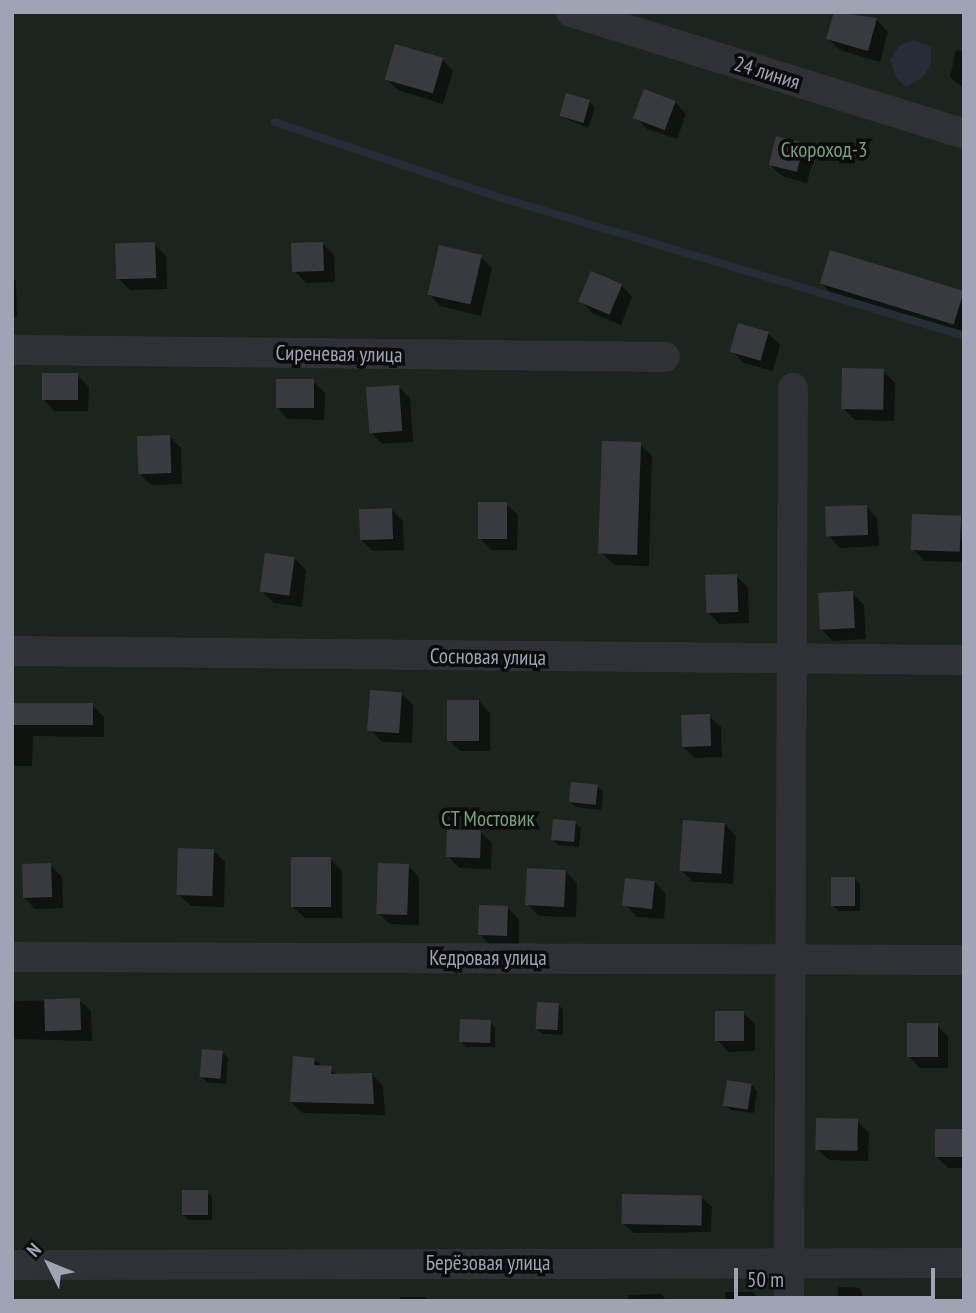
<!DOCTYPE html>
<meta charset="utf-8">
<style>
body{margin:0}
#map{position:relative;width:976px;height:1313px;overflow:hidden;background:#101011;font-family:"PT Sans Narrow",sans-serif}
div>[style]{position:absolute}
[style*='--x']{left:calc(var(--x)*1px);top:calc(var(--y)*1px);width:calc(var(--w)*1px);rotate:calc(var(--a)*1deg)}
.green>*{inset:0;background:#1c241d;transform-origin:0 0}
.water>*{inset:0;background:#252d36}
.shadow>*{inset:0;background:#0007;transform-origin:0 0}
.stream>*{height:8px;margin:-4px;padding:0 4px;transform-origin:4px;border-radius:4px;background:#252d36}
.building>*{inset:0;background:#393a40;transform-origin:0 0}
.street>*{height:30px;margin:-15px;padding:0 15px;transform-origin:15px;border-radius:15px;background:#303137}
span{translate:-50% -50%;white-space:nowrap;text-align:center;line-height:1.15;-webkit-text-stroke:7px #0b0b0c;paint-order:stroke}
.street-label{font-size:21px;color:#9fa4b4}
.park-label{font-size:21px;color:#74a17a}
.frame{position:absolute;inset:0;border:14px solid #9fa4b4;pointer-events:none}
.north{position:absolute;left:14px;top:1229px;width:70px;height:70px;-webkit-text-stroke:5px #0b0b0c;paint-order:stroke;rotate:313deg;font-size:19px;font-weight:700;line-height:28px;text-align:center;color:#9fa4b4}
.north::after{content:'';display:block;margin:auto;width:24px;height:32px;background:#9fa4b4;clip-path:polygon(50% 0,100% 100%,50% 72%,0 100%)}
.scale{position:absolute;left:734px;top:1268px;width:201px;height:32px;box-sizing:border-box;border:4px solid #9fa4b4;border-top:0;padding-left:9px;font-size:21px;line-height:24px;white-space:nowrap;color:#9fa4b4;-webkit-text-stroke:5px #0b0b0c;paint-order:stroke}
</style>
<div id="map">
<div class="green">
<div style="left:12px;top:12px;width:952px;height:1289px"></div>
</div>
<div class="water">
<div style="clip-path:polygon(913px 40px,931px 47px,931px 64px,923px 77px,906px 87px,896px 77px,890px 60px,900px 45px)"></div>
</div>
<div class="shadow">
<div style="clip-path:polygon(836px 12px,877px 20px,888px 32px,880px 62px,840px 50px,828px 39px)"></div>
<div style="clip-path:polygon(956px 50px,964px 51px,964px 89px,950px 77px)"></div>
<div style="clip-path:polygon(442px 59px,453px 71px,443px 104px,398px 90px,386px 79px)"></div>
<div style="clip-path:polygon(589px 102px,595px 107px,588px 128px,560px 116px)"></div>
<div style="clip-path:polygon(675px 102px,686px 114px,677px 139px,647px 129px,636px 117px)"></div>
<div style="clip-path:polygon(803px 145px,814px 156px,807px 183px,782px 176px,770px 165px)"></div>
<div style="clip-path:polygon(322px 243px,334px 255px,335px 282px,306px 283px,295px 271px)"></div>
<div style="clip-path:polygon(154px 244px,166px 256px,167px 289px,130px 290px,118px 278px)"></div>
<div style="clip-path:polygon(831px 252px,964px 293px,964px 337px,834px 296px,822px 284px)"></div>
<div style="clip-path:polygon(481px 257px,492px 268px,481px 316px,440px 306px,429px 294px)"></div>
<div style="clip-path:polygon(12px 277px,16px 281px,17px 317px,12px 317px)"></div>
<div style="clip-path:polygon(621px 285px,632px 297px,621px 325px,592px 313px,581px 301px)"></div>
<div style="clip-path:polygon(769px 334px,780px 345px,773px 371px,744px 363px,732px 351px)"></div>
<div style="clip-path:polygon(883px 371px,895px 383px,894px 421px,855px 420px,843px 408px)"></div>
<div style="clip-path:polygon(77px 375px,89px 387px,88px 411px,54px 411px,43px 399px)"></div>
<div style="clip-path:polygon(313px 381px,325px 393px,324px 420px,288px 419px,277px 407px)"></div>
<div style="clip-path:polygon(398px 386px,410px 398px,413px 442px,382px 444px,370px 432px)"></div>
<div style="clip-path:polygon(169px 436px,181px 448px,182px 484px,151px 485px,139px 473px)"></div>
<div style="clip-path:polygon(640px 444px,652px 456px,649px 566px,614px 565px,602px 553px)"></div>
<div style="clip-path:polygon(506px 504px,518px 515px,517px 550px,491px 550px,480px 538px)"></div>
<div style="clip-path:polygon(866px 506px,877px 518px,879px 546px,840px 548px,829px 536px)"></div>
<div style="clip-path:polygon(391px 509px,403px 521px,404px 550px,373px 551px,361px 540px)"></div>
<div style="clip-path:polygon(960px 518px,964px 562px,924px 561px,913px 549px)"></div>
<div style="clip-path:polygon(295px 559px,306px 570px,302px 607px,274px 603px,262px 591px)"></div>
<div style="clip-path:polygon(736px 576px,748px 587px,749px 623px,719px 624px,708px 612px)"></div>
<div style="clip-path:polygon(852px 593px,864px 605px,866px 639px,833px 641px,821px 629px)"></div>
<div style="clip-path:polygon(401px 693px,413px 705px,412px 743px,382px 742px,371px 730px)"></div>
<div style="clip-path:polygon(479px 701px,490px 713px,490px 751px,460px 751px,449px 740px)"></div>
<div style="clip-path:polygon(12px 704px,92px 705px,104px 717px,104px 737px,33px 736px,32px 766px,12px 766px)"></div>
<div style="clip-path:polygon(709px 716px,721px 727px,722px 757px,695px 758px,683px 747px)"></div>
<div style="clip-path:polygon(597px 786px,603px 792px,601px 810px,576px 807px,570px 802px)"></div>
<div style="clip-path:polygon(575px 823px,581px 828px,579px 847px,558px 845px,553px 839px)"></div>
<div style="clip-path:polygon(725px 824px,736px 836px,733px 884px,693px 882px,681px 870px)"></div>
<div style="clip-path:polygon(480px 831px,492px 843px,491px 869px,459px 868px,448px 856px)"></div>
<div style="clip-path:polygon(213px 850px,225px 862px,224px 907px,191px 906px,179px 895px)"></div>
<div style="clip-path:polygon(330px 859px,342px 871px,342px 918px,305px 918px,293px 907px)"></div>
<div style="clip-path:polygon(50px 865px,62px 877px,63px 908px,35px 909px,24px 897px)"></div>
<div style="clip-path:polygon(408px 866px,419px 877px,419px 925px,390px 924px,378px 913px)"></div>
<div style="clip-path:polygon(565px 871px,577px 883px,576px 917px,539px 916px,527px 904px)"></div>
<div style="clip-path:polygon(855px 879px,860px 884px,860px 911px,838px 911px,833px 905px)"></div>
<div style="clip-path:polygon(655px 882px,666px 894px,664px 919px,637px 917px,625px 905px)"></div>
<div style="clip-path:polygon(508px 908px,519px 920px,519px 947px,492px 946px,480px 935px)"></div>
<div style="clip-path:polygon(79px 1000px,91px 1011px,92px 1041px,12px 1039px,12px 1001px)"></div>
<div style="clip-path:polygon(558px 1004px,563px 1010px,563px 1035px,543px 1034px,537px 1029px)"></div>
<div style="clip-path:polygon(743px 1013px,755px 1024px,755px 1051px,729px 1052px,717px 1040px)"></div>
<div style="clip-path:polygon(490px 1022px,495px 1027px,495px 1047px,466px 1047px,461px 1041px)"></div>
<div style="clip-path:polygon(937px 1025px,948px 1037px,948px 1068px,920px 1068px,908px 1056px)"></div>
<div style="clip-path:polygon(223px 1053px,228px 1058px,226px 1084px,207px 1082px,201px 1076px)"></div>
<div style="clip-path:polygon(314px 1060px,339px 1076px,372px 1074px,383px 1086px,385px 1115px,303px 1113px,291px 1102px)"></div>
<div style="clip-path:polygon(752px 1085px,757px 1091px,754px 1113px,731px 1110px,725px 1105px)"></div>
<div style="clip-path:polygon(857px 1121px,869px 1133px,868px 1161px,829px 1160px,817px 1149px)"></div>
<div style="clip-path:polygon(964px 1130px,964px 1168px,948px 1168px,936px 1156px)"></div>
<div style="clip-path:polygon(207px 1192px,212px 1197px,212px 1220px,188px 1220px,182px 1214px)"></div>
<div style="clip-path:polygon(702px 1198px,712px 1207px,711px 1232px,634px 1233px,624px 1224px)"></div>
<div style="clip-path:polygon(838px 1287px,860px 1288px,865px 1301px,838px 1301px)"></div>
<div style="clip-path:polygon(725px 1292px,753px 1292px,761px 1301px,725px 1301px)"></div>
<div style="clip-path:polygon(661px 1294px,667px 1301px,629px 1301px,628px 1295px)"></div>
<div style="left:400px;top:1297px;width:26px;height:4px"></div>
</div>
<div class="stream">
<div style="--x:275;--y:122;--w:232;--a:18.6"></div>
<div style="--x:495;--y:196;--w:489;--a:16.6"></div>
</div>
<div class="building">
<div style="clip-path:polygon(834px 12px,877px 18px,868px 51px,826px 39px)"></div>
<div style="left:395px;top:44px;width:50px;height:37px;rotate:16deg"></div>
<div style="left:644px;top:89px;width:34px;height:31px;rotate:21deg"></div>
<div style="left:566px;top:93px;width:25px;height:24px;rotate:16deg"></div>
<div style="left:776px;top:136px;width:29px;height:30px;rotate:14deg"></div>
<div style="left:155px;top:242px;width:36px;height:40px;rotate:88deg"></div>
<div style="left:323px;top:242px;width:29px;height:32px;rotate:88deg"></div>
<div style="left:439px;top:245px;width:44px;height:51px;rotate:13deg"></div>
<div style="left:830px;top:250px;width:140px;height:35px;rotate:17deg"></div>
<div style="left:591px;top:271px;width:34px;height:33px;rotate:23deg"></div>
<div style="left:738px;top:323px;width:32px;height:30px;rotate:16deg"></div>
<div style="left:842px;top:368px;width:42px;height:41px;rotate:1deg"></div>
<div style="left:42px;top:373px;width:36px;height:27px"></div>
<div style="left:276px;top:379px;width:38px;height:29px"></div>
<div style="left:399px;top:385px;width:46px;height:33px;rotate:86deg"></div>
<div style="left:170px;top:435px;width:38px;height:33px;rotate:88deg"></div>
<div style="left:641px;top:442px;width:113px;height:39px;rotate:92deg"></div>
<div style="left:478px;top:502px;width:29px;height:37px"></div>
<div style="left:867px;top:505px;width:30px;height:42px;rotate:88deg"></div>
<div style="left:392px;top:508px;width:31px;height:33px;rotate:88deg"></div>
<div style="left:912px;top:514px;width:49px;height:36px;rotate:2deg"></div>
<div style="left:265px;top:553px;width:30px;height:39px;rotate:8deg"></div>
<div style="left:737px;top:574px;width:38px;height:32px;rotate:88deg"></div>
<div style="left:853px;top:591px;width:37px;height:35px;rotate:87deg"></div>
<div style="left:370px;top:690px;width:32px;height:41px;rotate:4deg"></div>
<div style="left:447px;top:700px;width:32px;height:41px"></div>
<div style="left:12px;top:703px;width:81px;height:22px"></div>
<div style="left:710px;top:714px;width:32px;height:29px;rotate:88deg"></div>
<div style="left:571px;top:782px;width:27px;height:20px;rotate:6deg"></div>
<div style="left:553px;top:819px;width:23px;height:21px;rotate:5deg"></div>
<div style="left:683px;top:820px;width:42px;height:51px;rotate:4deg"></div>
<div style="left:447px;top:829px;width:34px;height:28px;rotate:2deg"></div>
<div style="left:178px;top:848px;width:36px;height:47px;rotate:2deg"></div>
<div style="left:331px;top:857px;width:50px;height:40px;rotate:90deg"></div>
<div style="left:51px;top:863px;width:34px;height:29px;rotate:88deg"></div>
<div style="left:378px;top:863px;width:31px;height:51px;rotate:2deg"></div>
<div style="left:527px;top:868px;width:39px;height:37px;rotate:3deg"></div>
<div style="left:831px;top:877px;width:24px;height:29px"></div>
<div style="left:625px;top:878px;width:30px;height:28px;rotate:6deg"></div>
<div style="left:479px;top:905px;width:29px;height:30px;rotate:2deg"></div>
<div style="left:80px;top:998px;width:32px;height:36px;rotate:88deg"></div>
<div style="left:537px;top:1002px;width:22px;height:27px;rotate:3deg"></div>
<div style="left:715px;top:1011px;width:29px;height:30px"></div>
<div style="left:460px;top:1019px;width:31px;height:23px;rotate:2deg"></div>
<div style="left:907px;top:1023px;width:31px;height:34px"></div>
<div style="left:202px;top:1049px;width:21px;height:28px;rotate:5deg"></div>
<div style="clip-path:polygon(293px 1056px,315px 1058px,314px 1065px,332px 1066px,331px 1074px,372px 1073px,374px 1104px,290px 1102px)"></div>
<div style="left:727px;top:1080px;width:25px;height:26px;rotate:9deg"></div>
<div style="left:816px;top:1118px;width:42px;height:32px;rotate:1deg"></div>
<div style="left:935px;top:1129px;width:29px;height:28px"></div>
<div style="left:182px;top:1190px;width:26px;height:25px"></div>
<div style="left:622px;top:1194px;width:80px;height:30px;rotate:1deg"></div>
</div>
<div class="street">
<div style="--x:571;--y:12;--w:412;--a:17.2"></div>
<div style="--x:12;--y:350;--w:653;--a:0.61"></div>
<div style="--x:12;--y:651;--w:952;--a:0.54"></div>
<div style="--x:12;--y:957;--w:952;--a:0.18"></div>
<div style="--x:12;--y:1265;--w:952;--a:-0.12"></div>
<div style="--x:789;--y:1301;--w:913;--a:-89.75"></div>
</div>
<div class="street-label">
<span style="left:767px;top:73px;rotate:17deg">24 линия</span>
<span style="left:339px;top:354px;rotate:1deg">Сиреневая улица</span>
<span style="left:488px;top:657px;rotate:1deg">Сосновая улица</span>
<span style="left:488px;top:958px">Кедровая улица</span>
<span style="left:488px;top:1263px">Берёзовая улица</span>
</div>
<div class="park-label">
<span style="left:824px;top:150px">Скороход-3</span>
<span style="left:488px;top:819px">СТ Мостовик</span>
</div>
<div class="frame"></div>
<div class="north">N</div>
<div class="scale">50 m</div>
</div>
